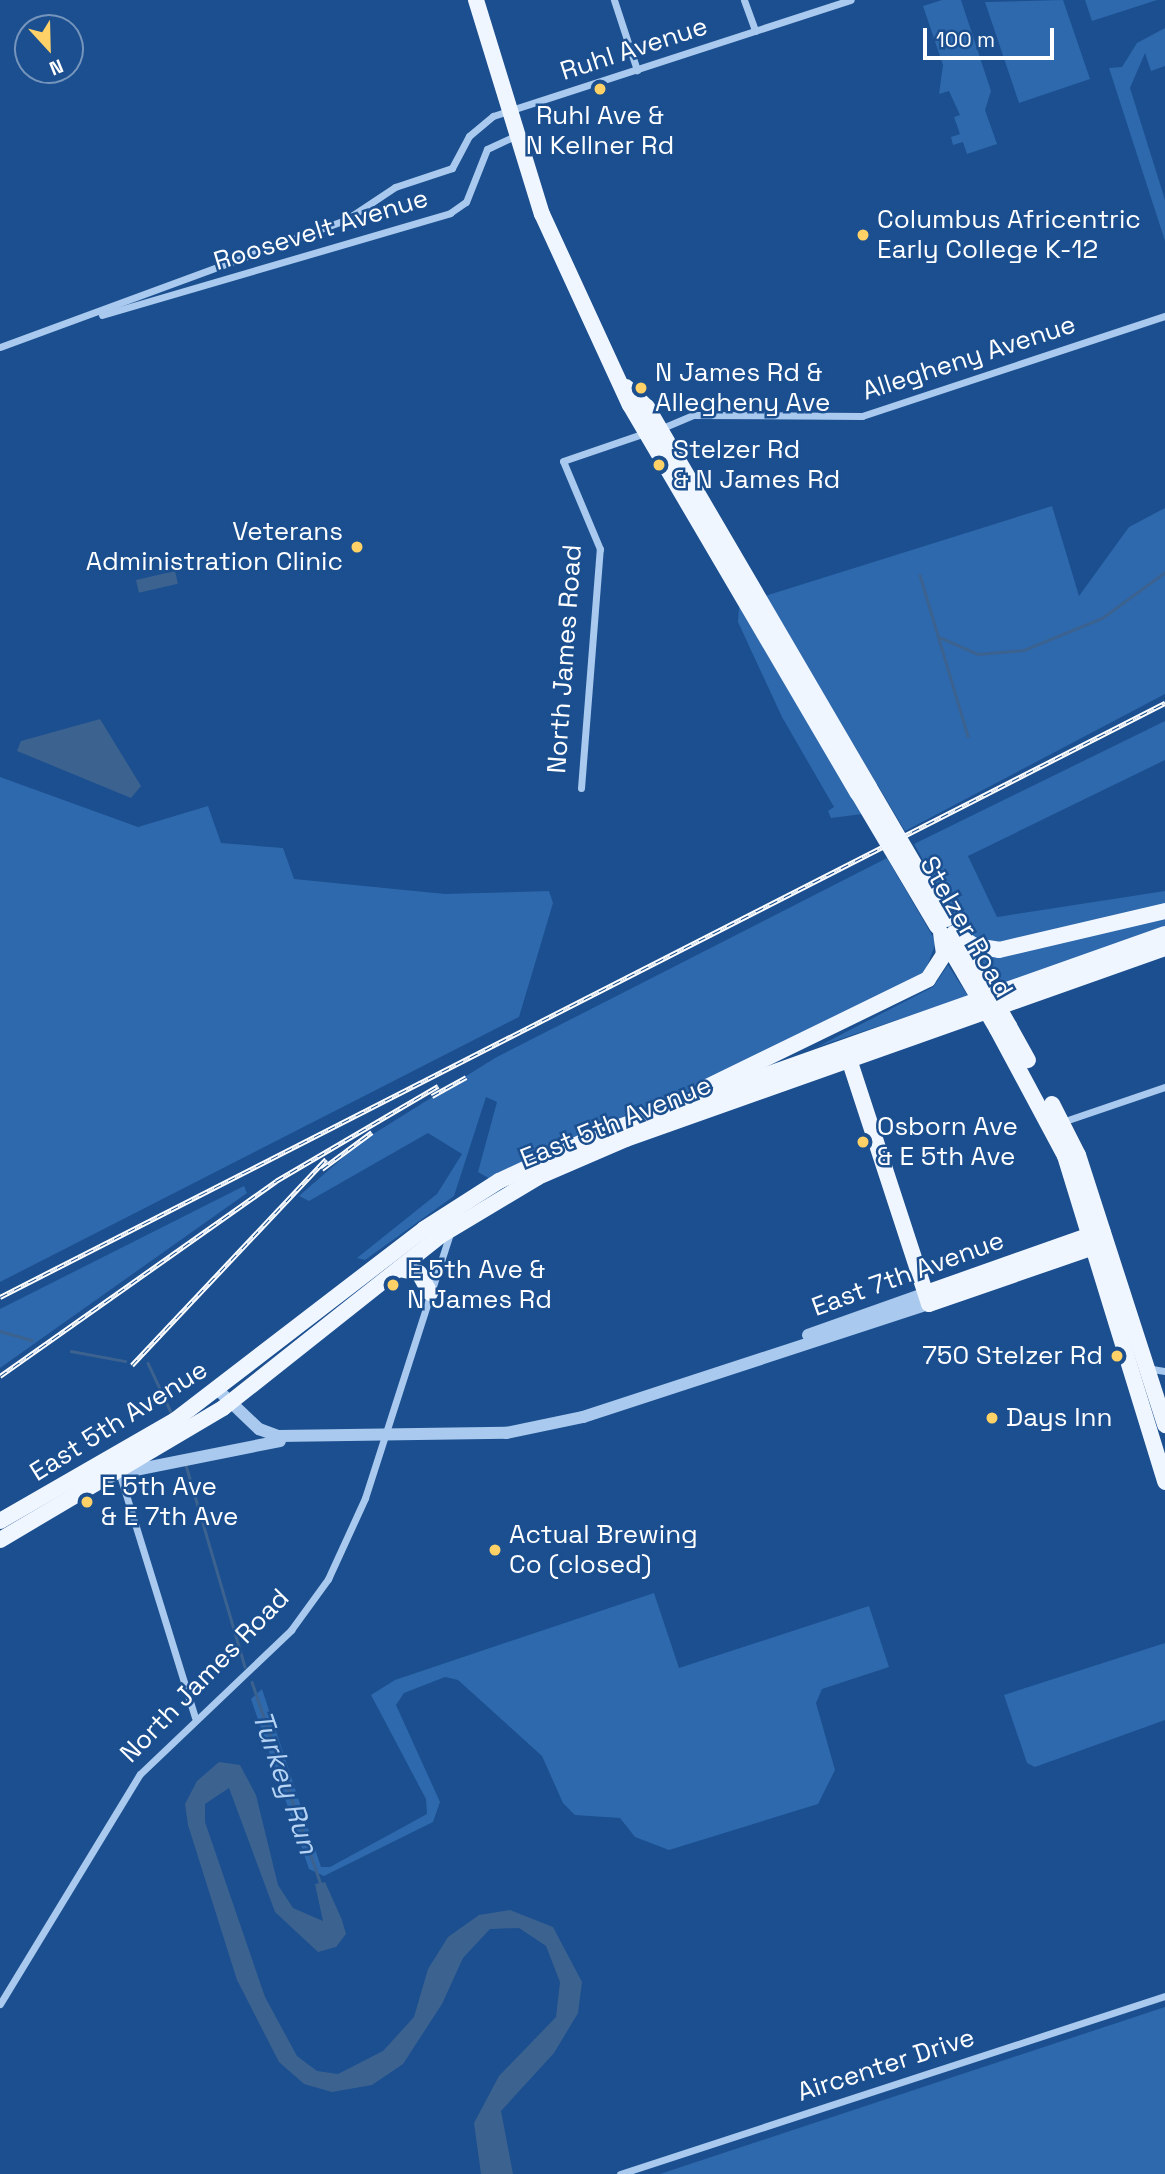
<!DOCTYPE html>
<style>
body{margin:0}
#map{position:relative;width:1165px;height:2174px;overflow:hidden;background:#1b4f8f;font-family:"Space Grotesk",sans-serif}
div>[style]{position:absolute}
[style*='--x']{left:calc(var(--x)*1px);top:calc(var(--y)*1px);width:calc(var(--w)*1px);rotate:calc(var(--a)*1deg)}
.green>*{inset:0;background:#2e69ad}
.water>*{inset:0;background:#3c6290;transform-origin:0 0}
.stream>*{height:2.5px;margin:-1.25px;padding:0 1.25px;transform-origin:1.25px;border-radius:1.25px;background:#3c6290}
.minor>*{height:7px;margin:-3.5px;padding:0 3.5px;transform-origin:3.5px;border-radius:3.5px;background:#a9c9ee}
.tertiary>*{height:12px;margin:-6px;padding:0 6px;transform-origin:6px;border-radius:6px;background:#a9c9ee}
.primary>*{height:16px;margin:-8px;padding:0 8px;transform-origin:8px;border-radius:8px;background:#f0f6ff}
.rail>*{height:5px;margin-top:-2.5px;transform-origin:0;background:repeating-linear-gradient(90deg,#1b4f8f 0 8px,#fff 0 16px);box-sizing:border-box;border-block:2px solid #fff}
.primary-bridge>*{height:16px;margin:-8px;padding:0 8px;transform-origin:8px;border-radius:8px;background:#f0f6ff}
.dots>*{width:19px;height:19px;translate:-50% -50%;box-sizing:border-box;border:4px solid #1b4f8f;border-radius:50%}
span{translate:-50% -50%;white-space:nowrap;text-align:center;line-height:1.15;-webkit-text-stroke:5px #1b4f8f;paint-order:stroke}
.street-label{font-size:26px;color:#fff}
.poi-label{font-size:26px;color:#fff}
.left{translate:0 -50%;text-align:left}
.right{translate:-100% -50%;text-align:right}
.water-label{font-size:28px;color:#b5d3f5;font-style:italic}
.north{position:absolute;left:14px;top:14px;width:70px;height:70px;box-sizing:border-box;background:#1b4f8f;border:2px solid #7695bc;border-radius:50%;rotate:158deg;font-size:19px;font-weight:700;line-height:28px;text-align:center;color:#fff}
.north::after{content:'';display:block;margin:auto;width:24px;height:32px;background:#ffd166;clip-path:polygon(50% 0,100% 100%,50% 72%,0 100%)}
.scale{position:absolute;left:923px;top:28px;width:131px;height:32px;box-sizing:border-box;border:4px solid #fff;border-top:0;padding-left:9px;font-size:21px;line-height:24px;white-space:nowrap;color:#fff;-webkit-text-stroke:5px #1b4f8f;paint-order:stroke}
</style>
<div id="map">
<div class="green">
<div style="clip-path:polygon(942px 0,961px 0,991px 91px,985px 110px,997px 144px,967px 154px,963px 142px,953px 145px,951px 137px,960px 134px,954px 117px,960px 115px,949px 91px,939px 94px,943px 65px,923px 6px)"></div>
<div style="clip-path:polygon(1063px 0,1090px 79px,1019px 103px,985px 2px)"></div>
<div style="clip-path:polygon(1085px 0,1157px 0,1092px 21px)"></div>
<div style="clip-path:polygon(1165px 28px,1165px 66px,1151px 71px,1145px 53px,1130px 88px,1165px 200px,1165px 241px,1109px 68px,1122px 67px,1137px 43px)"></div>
<div style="clip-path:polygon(1052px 506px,1079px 596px,1129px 527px,1165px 508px,1165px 694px,905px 831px,765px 596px)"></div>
<div style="clip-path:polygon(739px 607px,862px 814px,831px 818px,828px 811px,834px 807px,782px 717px,738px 622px)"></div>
<div style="clip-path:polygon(1165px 721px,1165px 760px,968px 856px,997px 917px,1165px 891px,1165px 907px,1004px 944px,974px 939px,961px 927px,914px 844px)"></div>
<div style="clip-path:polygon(0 777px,138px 827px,208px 806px,221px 843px,283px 848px,294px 879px,445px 894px,549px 891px,553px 903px,519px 1017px,0 1282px)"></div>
<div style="clip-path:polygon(887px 858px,936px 942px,924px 975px,708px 1084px,594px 1128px,492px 1180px,478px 1172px,497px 1102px,486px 1097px,454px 1196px,365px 1260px,357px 1258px,437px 1194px,462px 1154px,428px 1133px,309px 1201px,299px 1196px,362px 1141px,495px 1058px)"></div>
<div style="clip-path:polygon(1165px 918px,1165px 927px,997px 988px,981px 959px)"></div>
<div style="clip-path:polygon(948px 965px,968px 996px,817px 1047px,933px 987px)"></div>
<div style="clip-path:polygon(244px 1186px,247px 1193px,0 1368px,0 1309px)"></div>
<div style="clip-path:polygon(654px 1593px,679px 1668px,869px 1606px,889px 1667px,822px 1689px,816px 1703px,835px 1770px,818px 1804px,669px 1850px,635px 1837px,620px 1818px,575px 1815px,563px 1803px,542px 1756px,458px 1680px,445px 1677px,404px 1693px,396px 1705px,440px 1802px,433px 1822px,324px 1876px,309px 1869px,251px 1699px,262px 1689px,321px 1867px,330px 1867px,427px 1814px,426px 1799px,371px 1695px,395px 1680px)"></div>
<div style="clip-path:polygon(1165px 1643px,1165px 1720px,1035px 1767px,1027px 1763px,1004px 1695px)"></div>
<div style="clip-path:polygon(1165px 2007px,1165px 2174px,660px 2174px,678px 2168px)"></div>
</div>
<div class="water">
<div style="left:175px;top:571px;width:13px;height:40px;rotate:77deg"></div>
<div style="clip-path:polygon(100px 719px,141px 786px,131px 798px,17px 751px,21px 741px)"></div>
<div style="clip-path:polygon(219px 1762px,240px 1765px,256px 1795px,278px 1885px,293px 1908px,323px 1921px,315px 1884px,325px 1882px,342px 1920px,346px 1934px,336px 1947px,318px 1952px,275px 1912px,229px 1788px,205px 1804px,205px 1822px,265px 1997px,297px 2056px,317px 2071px,338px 2074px,383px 2051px,414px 2017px,428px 1969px,448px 1937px,479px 1915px,510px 1910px,553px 1927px,582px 1982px,578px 2013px,554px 2053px,501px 2111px,513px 2174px,481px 2174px,474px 2123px,499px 2076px,556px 2017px,560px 1982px,546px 1946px,519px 1928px,490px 1929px,463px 1958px,442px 2004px,403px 2064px,372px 2085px,332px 2092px,304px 2084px,279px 2062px,237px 1980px,188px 1825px,185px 1804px,197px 1781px)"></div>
</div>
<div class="stream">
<div style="--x:920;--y:575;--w:168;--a:73.4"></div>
<div style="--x:939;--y:637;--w:43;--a:23.6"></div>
<div style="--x:978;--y:654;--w:46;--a:-5"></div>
<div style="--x:1024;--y:650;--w:84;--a:-22.3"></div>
<div style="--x:1102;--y:618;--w:78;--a:-36.1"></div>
<div style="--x:0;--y:1331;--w:33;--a:16"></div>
<div style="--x:71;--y:1351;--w:55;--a:10.5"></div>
<div style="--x:148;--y:1363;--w:54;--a:64.9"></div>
<div style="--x:186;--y:1465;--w:210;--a:73.7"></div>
<div style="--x:252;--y:1682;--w:211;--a:71.2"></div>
</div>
<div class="minor">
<div style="--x:614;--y:0;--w:74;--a:71.8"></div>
<div style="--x:744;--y:0;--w:33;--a:70"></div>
<div style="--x:102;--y:315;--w:363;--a:-16.3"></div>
<div style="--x:450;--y:213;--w:19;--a:-35"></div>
<div style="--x:466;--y:202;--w:57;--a:-68.4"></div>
<div style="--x:487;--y:149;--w:33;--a:-25"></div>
<div style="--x:0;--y:347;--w:370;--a:-20.2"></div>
<div style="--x:347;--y:219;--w:58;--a:-33.7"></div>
<div style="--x:395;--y:187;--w:60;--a:-18.4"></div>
<div style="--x:452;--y:168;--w:36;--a:-62"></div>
<div style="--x:469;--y:136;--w:31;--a:-40"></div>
<div style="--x:493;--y:116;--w:376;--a:-18"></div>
<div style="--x:660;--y:429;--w:36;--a:-23"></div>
<div style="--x:693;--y:415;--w:169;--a:0.3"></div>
<div style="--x:862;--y:416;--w:319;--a:-18.3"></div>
<div style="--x:581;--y:788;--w:240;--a:-85.5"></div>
<div style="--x:600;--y:549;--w:95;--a:-112.8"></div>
<div style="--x:563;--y:461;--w:87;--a:-18.9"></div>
<div style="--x:1062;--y:1122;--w:109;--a:-18.8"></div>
<div style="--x:1146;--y:1368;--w:19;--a:9"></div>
<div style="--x:119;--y:1472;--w:257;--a:72.8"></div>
<div style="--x:0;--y:2004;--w:269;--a:-58.7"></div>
<div style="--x:140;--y:1774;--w:209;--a:-43.6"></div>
<div style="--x:291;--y:1630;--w:63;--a:-54"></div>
<div style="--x:328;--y:1579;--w:89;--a:-65.4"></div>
<div style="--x:365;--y:1498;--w:278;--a:-72.2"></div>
<div style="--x:620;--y:2174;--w:573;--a:-18.09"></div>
</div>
<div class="tertiary">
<div style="--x:808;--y:1335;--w:125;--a:-19.6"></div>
<div style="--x:218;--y:1390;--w:57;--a:43.6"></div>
<div style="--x:259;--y:1429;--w:20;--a:20"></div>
<div style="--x:278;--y:1436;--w:228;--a:-0.8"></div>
<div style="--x:506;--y:1433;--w:79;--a:-11.7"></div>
<div style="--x:583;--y:1417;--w:364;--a:-18.1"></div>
<div style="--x:120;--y:1473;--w:163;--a:-11.3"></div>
</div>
<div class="primary">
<div style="--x:476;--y:0;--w:224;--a:72.9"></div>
<div style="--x:542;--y:214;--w:210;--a:65.3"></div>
<div style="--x:630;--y:405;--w:450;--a:59.6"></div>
<div style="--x:626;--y:387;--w:29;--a:44"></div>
<div style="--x:647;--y:407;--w:440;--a:59.7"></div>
<div style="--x:954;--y:933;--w:25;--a:32"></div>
<div style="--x:975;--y:946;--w:24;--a:9"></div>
<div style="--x:999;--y:950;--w:171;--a:-13.2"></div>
<div style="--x:957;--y:937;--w:61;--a:59.2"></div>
<div style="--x:945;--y:940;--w:61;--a:59.7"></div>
<div style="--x:1009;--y:1026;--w:39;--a:61"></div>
<div style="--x:997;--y:1029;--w:144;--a:61.8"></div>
<div style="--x:1065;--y:1156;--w:341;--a:72.9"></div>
<div style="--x:847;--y:1053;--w:264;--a:71.9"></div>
<div style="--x:929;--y:1304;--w:186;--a:-19.1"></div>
<div style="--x:705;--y:1088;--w:248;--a:-26"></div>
<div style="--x:928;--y:979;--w:30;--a:-57"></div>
<div style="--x:944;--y:954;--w:21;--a:-98"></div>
<div style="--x:1052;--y:1104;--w:57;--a:63"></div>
<div style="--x:1078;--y:1155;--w:284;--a:72.1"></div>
<div style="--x:399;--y:1269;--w:20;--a:11"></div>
<div style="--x:419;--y:1273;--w:23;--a:61"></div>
<div style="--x:926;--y:1293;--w:187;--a:-19.4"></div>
<div style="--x:0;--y:1521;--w:201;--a:-29.9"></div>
<div style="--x:174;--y:1421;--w:315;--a:-37.5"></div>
<div style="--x:424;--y:1229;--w:89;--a:-32.6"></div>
<div style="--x:499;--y:1181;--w:114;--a:-25"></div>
<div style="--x:602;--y:1133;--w:597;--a:-19.47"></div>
<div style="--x:0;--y:1540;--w:259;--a:-30.6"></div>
<div style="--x:223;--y:1408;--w:277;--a:-38.4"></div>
<div style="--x:440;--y:1236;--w:114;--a:-31"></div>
<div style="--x:538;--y:1177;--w:96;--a:-23.4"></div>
<div style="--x:626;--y:1139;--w:572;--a:-19.51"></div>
</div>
<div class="rail">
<div style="--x:432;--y:1096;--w:39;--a:-29"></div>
<div style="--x:322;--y:1169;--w:62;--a:-36.5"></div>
<div style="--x:0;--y:1297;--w:1308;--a:-27.02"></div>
<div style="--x:132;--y:1365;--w:283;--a:-46.7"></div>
<div style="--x:0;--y:1376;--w:338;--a:-35.2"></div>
<div style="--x:276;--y:1181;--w:188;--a:-30.4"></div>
</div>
<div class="primary-bridge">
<div style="--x:869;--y:787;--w:153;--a:59.7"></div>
<div style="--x:858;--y:793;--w:155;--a:59.3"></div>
<div style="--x:988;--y:989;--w:43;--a:60.4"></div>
<div style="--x:976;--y:993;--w:42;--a:59.7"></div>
</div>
<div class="dots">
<div style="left:600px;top:89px;background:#ffd166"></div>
<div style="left:863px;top:235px;background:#ffd166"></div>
<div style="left:641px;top:388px;background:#ffd166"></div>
<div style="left:659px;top:465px;background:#ffd166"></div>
<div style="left:357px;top:547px;background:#ffd166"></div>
<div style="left:863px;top:1142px;background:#ffd166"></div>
<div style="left:393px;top:1285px;background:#ffd166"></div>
<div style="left:1117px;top:1356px;background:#ffd166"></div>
<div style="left:992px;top:1418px;background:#ffd166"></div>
<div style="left:87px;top:1502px;background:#ffd166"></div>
<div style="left:495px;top:1550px;background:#ffd166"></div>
</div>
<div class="street-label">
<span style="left:634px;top:49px;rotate:-18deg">Ruhl Avenue</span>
<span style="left:321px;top:230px;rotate:-17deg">Roosevelt Avenue</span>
<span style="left:969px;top:358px;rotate:-18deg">Allegheny Avenue</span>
<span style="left:565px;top:659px;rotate:-86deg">North James Road</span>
<span style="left:966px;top:927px;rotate:60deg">Stelzer Road</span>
<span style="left:616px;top:1122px;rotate:-22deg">East 5th Avenue</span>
<span style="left:908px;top:1274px;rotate:-20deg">East 7th Avenue</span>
<span style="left:119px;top:1421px;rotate:-32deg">East 5th Avenue</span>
<span style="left:205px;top:1676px;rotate:-46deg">North James Road</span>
<span style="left:886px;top:2065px;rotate:-18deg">Aircenter Drive</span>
</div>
<div class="poi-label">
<span style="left:600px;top:131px">Ruhl Ave &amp;<br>N Kellner Rd</span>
<span class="left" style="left:877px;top:235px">Columbus Africentric<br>Early College K-12</span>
<span class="left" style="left:655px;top:388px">N James Rd &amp;<br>Allegheny Ave</span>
<span class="left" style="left:673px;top:465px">Stelzer Rd<br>&amp; N James Rd</span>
<span class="right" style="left:343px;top:547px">Veterans<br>Administration Clinic</span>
<span class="left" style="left:877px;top:1142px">Osborn Ave<br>&amp; E 5th Ave</span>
<span class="left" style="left:407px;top:1285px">E 5th Ave &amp;<br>N James Rd</span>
<span class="right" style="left:1103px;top:1356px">750 Stelzer Rd</span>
<span class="left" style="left:1006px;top:1418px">Days Inn</span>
<span class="left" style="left:101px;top:1502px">E 5th Ave<br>&amp; E 7th Ave</span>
<span class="left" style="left:509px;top:1550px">Actual Brewing<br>Co (closed)</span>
</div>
<div class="water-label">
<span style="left:286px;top:1782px;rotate:71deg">Turkey Run</span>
</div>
<div class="north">N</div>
<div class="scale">100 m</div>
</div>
